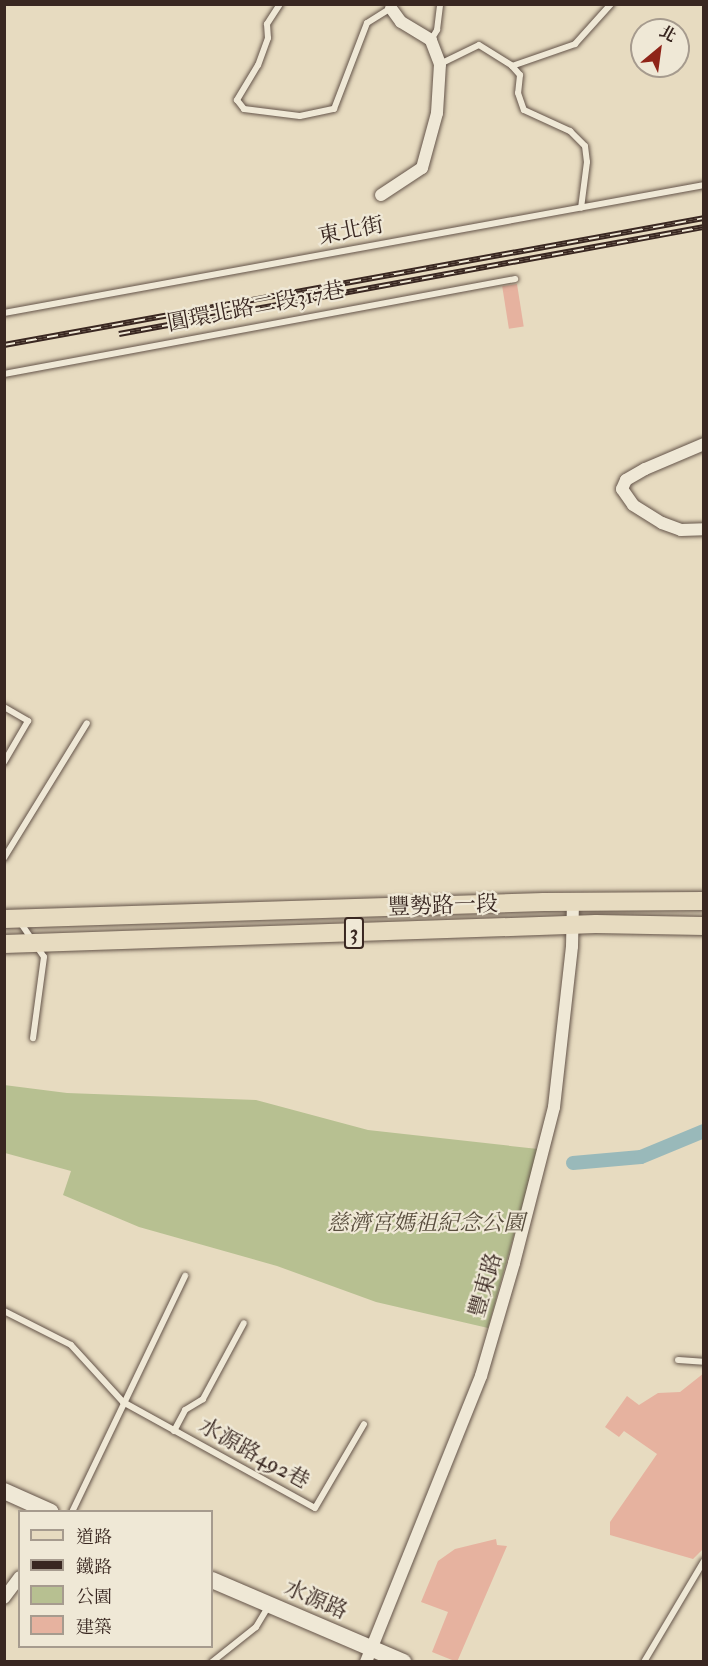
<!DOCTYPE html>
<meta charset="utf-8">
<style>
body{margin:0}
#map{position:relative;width:708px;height:1666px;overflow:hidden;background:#e7dbc0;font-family:"IM FELL Double Pica","Noto Serif TC",serif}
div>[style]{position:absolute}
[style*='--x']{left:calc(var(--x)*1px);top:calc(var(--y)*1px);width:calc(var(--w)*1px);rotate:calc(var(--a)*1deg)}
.green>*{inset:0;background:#b7c091}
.canal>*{height:14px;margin:-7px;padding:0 7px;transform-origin:7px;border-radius:7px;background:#99b9ba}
.building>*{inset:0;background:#e6b29f;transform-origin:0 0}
.roads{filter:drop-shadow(0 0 2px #645449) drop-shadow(0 0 2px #645449)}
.lane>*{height:6px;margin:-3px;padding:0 3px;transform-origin:3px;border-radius:3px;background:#efe8d6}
.street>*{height:12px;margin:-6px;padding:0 6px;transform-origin:6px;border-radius:6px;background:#efe8d6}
.secondary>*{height:16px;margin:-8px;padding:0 8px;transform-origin:8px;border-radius:8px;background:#efe8d6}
.primary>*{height:18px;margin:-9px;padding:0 9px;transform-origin:9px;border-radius:9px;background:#e7dbc0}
.rail>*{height:6px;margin-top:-3px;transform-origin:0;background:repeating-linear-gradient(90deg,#efe8d6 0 11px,#392721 0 22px);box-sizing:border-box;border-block:2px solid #392721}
span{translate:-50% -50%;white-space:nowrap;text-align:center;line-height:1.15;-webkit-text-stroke:4.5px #efe8d6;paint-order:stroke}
.shield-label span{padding:2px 4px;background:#efe8d6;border:2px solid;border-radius:4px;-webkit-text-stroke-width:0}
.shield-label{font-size:21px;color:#392721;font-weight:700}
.street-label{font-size:22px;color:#392721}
.park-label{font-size:22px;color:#584d3d;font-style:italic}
.frame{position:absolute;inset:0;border:6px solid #392721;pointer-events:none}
.legend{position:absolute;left:18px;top:1510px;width:195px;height:138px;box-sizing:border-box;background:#efe8d6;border:2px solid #a69b8e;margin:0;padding:8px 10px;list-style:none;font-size:18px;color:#392721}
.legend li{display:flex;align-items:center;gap:12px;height:30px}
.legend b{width:30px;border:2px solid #a69b8e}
.north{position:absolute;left:630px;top:18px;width:60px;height:60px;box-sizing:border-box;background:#efe8d6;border:2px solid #a69b8e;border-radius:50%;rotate:29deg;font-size:16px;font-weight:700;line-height:24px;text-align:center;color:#392721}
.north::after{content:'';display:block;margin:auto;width:21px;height:27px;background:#8f2418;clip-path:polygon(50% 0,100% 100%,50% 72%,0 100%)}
</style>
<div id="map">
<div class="green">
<div style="clip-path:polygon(4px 1085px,67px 1093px,256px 1100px,368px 1130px,538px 1149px,488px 1328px,376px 1302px,277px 1266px,139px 1227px,63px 1195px,71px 1171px,5px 1153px)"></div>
</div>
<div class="canal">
<div style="--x:573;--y:1163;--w:68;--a:-5"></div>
<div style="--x:641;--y:1157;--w:68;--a:-22.4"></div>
</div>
<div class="building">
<div style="left:517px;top:284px;width:43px;height:15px;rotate:81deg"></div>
<div style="clip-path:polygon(704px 1373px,704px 1548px,693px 1559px,610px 1535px,610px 1522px,657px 1454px,624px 1431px,619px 1437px,605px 1427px,627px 1396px,639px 1405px,658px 1393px,680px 1392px)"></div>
<div style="clip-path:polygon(496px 1539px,497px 1545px,507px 1546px,457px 1662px,432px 1652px,448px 1612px,421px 1602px,438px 1561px,455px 1549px)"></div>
</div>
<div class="roads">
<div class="lane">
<div style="--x:280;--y:4;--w:24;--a:123"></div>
<div style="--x:267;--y:24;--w:14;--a:86"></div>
<div style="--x:268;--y:38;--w:29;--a:110"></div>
<div style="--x:258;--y:65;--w:41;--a:121"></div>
<div style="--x:237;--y:100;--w:11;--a:52"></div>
<div style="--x:244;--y:109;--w:56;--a:7.1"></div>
<div style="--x:300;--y:116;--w:35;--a:-12"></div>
<div style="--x:334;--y:109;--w:92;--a:-69"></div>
<div style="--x:367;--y:23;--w:28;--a:-32"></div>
<div style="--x:431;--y:40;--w:12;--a:-59"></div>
<div style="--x:437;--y:30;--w:26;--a:-83"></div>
<div style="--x:440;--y:64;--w:43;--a:-26"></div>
<div style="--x:479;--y:45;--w:39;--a:32"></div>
<div style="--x:512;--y:66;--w:12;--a:48"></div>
<div style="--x:520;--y:75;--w:18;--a:96"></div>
<div style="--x:518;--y:93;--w:18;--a:71"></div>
<div style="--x:524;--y:110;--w:51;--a:24.5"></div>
<div style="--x:570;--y:131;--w:21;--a:45"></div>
<div style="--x:585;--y:146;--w:16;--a:83"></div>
<div style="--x:587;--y:162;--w:46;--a:97.4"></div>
<div style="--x:512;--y:66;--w:67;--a:-19.2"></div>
<div style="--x:575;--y:44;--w:54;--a:-48"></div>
<div style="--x:4;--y:313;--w:712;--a:-10.36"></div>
<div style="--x:4;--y:374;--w:520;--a:-10.53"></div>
<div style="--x:4;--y:707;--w:28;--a:30"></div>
<div style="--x:28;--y:721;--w:48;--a:120.3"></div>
<div style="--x:4;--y:858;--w:158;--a:-58.4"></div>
<div style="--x:20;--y:922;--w:42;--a:55.6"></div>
<div style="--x:44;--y:957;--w:82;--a:97.7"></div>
<div style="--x:4;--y:1311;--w:75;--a:26.9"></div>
<div style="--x:71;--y:1345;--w:77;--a:47.6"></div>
<div style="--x:123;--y:1402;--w:219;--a:28.9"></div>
<div style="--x:315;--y:1508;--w:97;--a:-59.7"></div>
<div style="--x:678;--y:1360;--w:26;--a:4"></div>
<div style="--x:174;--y:1431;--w:24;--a:-62"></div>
<div style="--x:185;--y:1410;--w:21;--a:-31"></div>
<div style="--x:203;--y:1399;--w:86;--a:-61.7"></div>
<div style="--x:72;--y:1512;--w:262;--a:-64.4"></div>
<div style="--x:212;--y:1662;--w:56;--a:-38.5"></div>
<div style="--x:256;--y:1627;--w:26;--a:-59"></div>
<div style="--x:644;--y:1662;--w:117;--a:-59.3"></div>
</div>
<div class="street">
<div style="--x:381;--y:195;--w:49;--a:-33.4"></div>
<div style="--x:422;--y:168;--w:57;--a:-74.7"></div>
<div style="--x:437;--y:113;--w:49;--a:-86.5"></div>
<div style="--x:440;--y:64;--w:26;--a:-111"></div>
<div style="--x:431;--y:40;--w:35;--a:-149"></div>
<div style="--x:401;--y:22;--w:17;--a:-126"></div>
<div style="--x:704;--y:444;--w:64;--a:157"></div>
<div style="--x:645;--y:469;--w:22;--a:150"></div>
<div style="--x:626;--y:480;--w:10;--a:114"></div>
<div style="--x:622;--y:489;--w:19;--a:55"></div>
<div style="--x:633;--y:505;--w:34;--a:32"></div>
<div style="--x:662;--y:523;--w:20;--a:20"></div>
<div style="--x:681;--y:530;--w:23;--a:-2"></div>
<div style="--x:4;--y:1598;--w:26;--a:-53"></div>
<div style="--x:366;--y:1662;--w:308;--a:-68.1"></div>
<div style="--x:481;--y:1376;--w:118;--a:-73.7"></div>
<div style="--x:514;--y:1263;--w:161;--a:-75.6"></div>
<div style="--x:554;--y:1107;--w:162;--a:-83.6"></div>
<div style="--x:572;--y:946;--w:44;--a:-88.7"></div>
</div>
<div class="secondary">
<div style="--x:4;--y:1491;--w:51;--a:24.1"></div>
<div style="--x:212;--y:1580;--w:208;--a:23.2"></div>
</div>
<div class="primary">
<div style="--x:4;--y:919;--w:540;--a:-1.8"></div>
<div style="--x:544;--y:902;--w:160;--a:-0.4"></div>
<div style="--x:4;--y:944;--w:592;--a:-1.93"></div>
<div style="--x:596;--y:924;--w:108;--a:1.1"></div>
</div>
</div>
<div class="rail">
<div style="--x:119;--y:334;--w:595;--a:-10.37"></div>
<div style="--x:4;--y:345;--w:711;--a:-10.28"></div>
</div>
<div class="shield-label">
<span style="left:354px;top:933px">3</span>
</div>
<div class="street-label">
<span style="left:351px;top:231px;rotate:-11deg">東北街</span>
<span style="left:256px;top:307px;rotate:-11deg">圓環北路二段317巷</span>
<span style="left:443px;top:906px;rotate:-2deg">豐勢路一段</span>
<span style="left:486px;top:1285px;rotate:-74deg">豐東路</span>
<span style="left:254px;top:1454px;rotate:29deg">水源路492巷</span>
<span style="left:316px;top:1600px;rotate:23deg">水源路</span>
</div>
<div class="park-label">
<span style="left:426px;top:1224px">慈濟宮媽祖紀念公園</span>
</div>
<div class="frame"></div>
<ul class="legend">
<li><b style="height:8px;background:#e7dbc0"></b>道路</li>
<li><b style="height:8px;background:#392721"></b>鐵路</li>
<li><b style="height:16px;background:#b7c091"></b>公園</li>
<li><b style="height:16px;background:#e6b29f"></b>建築</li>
</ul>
<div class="north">北</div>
</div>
